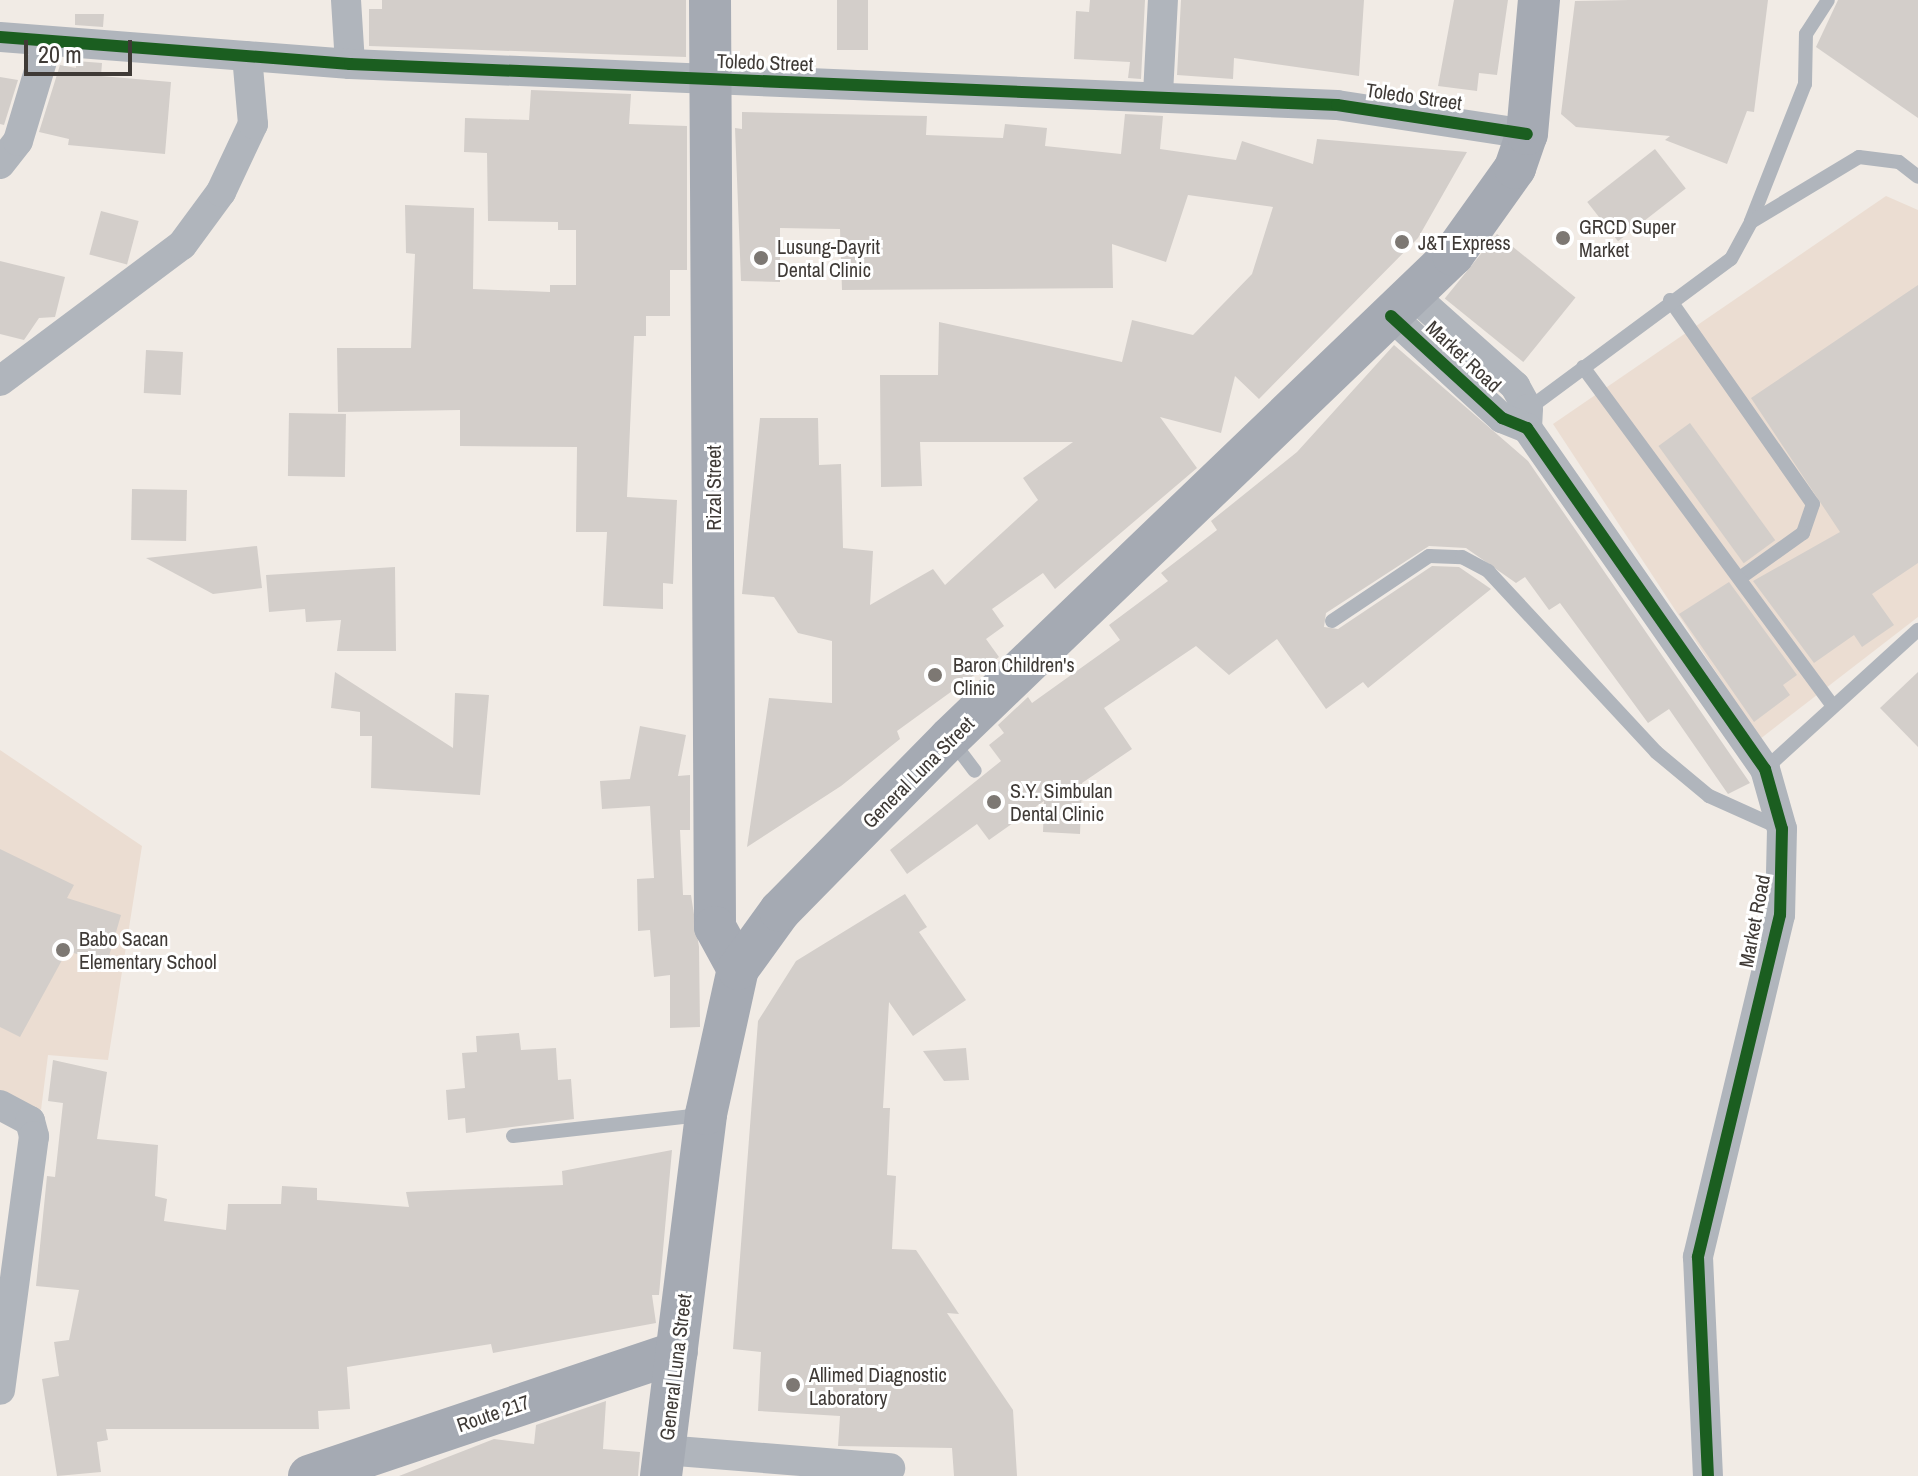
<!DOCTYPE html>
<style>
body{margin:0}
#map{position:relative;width:1918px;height:1476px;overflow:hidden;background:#f1ebe5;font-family:"Archivo Narrow",sans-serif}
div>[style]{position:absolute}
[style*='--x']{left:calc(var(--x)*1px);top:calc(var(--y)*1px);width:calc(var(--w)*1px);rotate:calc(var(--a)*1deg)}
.built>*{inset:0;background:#ebddd2}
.building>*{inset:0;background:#d3ceca;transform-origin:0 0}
.service>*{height:14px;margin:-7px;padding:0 7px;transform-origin:7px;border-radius:7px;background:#b0b5bc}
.minor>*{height:30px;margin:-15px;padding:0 15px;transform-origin:15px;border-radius:15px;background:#b0b5bc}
.secondary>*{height:42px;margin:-21px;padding:0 21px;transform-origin:21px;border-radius:21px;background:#a5aab3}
.cycleway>*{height:12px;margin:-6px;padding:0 6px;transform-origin:6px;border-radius:6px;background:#1b5e20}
.dots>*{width:22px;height:22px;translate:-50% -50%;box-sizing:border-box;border:4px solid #fff;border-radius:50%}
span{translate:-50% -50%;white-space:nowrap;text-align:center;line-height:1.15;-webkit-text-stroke:6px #fff;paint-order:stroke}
.street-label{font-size:20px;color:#3f3a36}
.poi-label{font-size:20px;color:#3f3a36}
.left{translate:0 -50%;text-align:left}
.scale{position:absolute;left:24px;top:40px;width:108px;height:36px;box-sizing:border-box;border:4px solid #3f3a36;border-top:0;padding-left:10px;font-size:24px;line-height:28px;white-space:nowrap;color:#3f3a36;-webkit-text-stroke:6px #fff;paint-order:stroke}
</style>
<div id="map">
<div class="built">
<div style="clip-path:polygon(1886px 196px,1918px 210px,1918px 617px,1760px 739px,1553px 424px)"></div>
<div style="clip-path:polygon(0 750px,142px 846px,108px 1060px,48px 1055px,41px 1110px,0 1095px)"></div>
</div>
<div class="building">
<div style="clip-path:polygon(382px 0,686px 0,686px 57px,369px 46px,369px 9px,382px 9px)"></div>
<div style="left:837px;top:0;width:31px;height:50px"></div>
<div style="clip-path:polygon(1090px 0,1145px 0,1141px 79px,1128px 78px,1130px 62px,1074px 59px,1076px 11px,1089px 12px)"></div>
<div style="clip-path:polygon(1181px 0,1364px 0,1359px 76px,1234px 58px,1233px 79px,1177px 75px)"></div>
<div style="clip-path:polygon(1454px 0,1508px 0,1497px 75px,1479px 73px,1477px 91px,1438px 86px)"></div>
<div style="clip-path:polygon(1629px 0,1768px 0,1754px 112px,1747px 111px,1727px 164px,1665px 140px,1670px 136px,1576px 127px,1561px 114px,1575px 1px)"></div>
<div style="clip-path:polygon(1838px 0,1918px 0,1918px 118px,1816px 47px)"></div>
<div style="clip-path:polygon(75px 14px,104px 14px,103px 27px,75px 25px)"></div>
<div style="clip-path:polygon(76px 61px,102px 63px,101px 76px,171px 82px,165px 154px,68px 145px,69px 139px,39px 132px,60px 65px,76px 68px)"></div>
<div style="clip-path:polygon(0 77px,18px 80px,4px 125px,0 124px)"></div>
<div style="clip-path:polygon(531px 90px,631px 94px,629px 124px,687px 126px,687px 270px,670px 270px,670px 316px,646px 316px,646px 336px,634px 336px,627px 497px,677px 500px,673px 584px,663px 583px,663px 609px,603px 606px,607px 532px,576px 532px,577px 447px,460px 446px,460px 410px,338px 412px,337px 348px,411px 348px,415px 254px,406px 253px,405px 205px,474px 208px,473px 289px,550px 292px,550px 285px,576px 285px,576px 230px,558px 230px,558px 222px,488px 221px,487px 153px,464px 152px,465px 118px,529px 120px)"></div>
<div style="clip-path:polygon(742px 112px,927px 116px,926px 135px,1003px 138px,1005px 124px,1047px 128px,1045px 146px,1121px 154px,1125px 114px,1163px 116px,1160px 149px,1236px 160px,1242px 141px,1313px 164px,1317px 139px,1467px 152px,1418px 238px,1259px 399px,1235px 376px,1221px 433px,1160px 417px,1197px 468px,1055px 589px,1043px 573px,992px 609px,1004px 626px,986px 639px,999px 657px,897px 731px,900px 739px,841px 786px,747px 847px,769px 698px,832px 703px,832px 641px,798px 633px,774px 597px,742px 594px,760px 418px,818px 418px,819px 465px,841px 464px,843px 548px,873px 551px,870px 605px,933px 569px,945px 585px,1038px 500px,1023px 478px,1073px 442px,920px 442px,922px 486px,881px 487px,880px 375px,938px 375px,939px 322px,1122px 362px,1132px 320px,1193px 335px,1252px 274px,1273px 207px,1188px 195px,1166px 262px,1112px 244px,1113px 288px,842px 290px,840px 229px,780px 228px,780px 282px,741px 281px,735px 128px,742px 129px)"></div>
<div style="left:1655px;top:149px;width:50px;height:86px;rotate:52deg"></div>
<div style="left:101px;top:211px;width:39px;height:45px;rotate:15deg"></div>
<div style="left:1497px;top:234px;width:101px;height:83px;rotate:39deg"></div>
<div style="clip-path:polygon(0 261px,65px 277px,55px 317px,39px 318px,24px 340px,0 334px)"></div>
<div style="clip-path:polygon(1918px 285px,1918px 563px,1872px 594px,1894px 625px,1862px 647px,1854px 635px,1814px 663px,1753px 581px,1840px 532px,1751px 398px)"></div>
<div style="clip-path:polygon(1394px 345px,1528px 461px,1750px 783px,1728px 794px,1669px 709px,1648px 723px,1560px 603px,1549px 610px,1525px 577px,1516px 583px,1466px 548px,1429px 546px,1326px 613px,1324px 627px,1338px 629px,1432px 566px,1459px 567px,1491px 589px,1368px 688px,1363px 682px,1326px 709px,1277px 639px,1229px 675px,1196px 646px,1104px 708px,1132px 749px,1082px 783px,1080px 834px,1043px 832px,1044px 801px,989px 840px,977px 824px,907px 874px,890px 850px,1001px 761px,989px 745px,1004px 733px,998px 725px,1028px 697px,1032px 703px,1120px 640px,1109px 625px,1168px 581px,1161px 573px,1217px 530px,1211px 521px,1297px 452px)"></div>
<div style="left:146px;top:350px;width:37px;height:43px;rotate:3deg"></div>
<div style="left:289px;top:413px;width:57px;height:63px;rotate:1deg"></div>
<div style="left:1690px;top:423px;width:145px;height:39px;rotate:54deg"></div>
<div style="left:132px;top:489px;width:55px;height:51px;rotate:1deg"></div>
<div style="clip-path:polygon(257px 546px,262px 588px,213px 594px,146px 558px)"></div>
<div style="clip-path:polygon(395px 567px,396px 651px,337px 651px,341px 620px,306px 622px,305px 609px,269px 612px,266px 575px)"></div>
<div style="clip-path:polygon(1729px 582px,1797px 675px,1783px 685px,1790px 695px,1754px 722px,1679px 614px)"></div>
<div style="clip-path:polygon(335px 672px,453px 748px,455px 693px,489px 695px,480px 795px,371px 788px,372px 736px,360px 736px,360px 712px,331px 708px)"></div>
<div style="clip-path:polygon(1918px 672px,1918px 747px,1880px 708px)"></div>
<div style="clip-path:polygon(640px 726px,686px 735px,678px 776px,690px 775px,690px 830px,680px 830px,683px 895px,691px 895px,699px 947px,700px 1027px,670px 1028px,670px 975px,654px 977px,650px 930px,638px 931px,637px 879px,654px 878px,650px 806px,602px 809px,600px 781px,630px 779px)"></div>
<div style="clip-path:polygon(0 849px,74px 885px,67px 898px,121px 915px,107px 963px,67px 951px,20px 1037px,0 1027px)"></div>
<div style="clip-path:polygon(905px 894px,927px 927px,919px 932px,966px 1000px,913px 1036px,889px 1002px,883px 1108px,890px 1108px,887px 1175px,896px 1176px,892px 1249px,916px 1250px,959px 1314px,947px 1313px,1013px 1410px,1017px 1476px,954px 1476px,952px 1448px,838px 1446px,840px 1416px,758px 1411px,761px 1352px,733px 1349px,758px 1021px,796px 961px)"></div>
<div style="clip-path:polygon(519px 1033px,521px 1050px,556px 1048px,558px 1080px,571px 1079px,574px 1119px,466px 1133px,465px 1118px,448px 1120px,446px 1090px,465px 1088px,462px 1053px,477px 1052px,476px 1036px)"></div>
<div style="clip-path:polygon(966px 1048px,969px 1080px,944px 1081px,923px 1051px)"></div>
<div style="clip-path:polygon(53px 1060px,107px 1072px,97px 1139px,158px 1145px,155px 1196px,167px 1199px,164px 1221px,226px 1230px,228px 1204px,281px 1204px,282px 1186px,317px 1188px,317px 1200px,409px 1207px,406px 1192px,563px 1185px,562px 1171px,672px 1150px,659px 1295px,652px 1295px,656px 1323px,493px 1353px,491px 1344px,347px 1367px,350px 1409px,318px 1411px,319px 1429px,106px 1429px,108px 1440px,97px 1442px,101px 1472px,57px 1476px,42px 1379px,59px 1376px,54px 1342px,69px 1340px,79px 1290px,36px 1286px,47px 1176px,55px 1177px,63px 1103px,48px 1101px)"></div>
<div style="clip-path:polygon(606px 1401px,603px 1449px,640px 1452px,638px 1476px,399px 1476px,494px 1439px,534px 1444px,536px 1425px)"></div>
</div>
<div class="service">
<div style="--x:1751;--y:221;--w:147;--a:-68.5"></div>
<div style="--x:1805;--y:84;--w:50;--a:-88.9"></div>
<div style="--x:1806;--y:34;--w:40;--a:-57.1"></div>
<div style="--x:1670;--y:300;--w:249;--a:55"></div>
<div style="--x:1813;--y:504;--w:31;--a:109"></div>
<div style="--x:1803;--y:533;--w:77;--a:144.5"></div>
<div style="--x:1583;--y:367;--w:420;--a:53.6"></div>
<div style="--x:1528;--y:409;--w:252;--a:-36.5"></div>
<div style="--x:1731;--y:259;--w:42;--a:-61.6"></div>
<div style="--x:1751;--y:222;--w:126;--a:-31"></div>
<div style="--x:1859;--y:157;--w:40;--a:7.1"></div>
<div style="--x:1899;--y:162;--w:24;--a:38"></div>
<div style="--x:1332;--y:621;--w:117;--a:-33.8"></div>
<div style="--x:1429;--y:556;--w:33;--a:2"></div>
<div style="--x:1462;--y:557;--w:30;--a:28"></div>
<div style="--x:1488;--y:571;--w:247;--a:47.1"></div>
<div style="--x:1656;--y:752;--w:69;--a:39.7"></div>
<div style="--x:1709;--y:796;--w:76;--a:24.2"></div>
<div style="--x:953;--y:742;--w:36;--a:53"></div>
<div style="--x:1765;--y:769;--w:207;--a:-42.3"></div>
<div style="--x:513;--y:1136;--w:189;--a:-6.4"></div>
</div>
<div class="minor">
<div style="--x:346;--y:0;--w:64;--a:86.4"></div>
<div style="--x:0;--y:37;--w:351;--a:4.4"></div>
<div style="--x:350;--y:64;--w:988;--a:2.38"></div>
<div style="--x:1337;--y:105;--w:192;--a:8.7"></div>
<div style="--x:1158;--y:94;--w:94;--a:-87"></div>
<div style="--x:0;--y:164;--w:29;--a:-52"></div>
<div style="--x:18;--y:141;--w:104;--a:-73.3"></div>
<div style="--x:1413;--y:295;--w:137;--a:41.7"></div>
<div style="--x:1515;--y:386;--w:26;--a:61"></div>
<div style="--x:1528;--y:409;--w:19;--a:93"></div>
<div style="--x:1391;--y:316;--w:151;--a:42.6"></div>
<div style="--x:1502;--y:418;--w:27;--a:22"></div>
<div style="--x:1527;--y:428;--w:416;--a:55.1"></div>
<div style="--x:1765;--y:769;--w:62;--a:74.2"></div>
<div style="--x:1782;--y:829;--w:86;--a:91.3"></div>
<div style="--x:1780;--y:915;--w:352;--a:103.5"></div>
<div style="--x:1698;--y:1257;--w:219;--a:87.4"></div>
<div style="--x:0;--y:381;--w:227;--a:-36.8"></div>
<div style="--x:182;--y:245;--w:66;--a:-53.7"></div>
<div style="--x:221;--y:192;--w:75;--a:-64.8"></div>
<div style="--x:253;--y:124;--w:68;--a:-95"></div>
<div style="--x:0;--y:1105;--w:34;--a:28"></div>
<div style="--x:30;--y:1121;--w:16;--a:75"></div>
<div style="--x:34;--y:1136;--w:256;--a:97.6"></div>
<div style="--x:664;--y:1450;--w:227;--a:4.6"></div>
</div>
<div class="secondary">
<div style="--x:710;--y:0;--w:927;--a:89.69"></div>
<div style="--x:715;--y:927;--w:48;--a:61.3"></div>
<div style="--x:309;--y:1476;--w:388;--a:-18.6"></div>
<div style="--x:661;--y:1476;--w:365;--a:-82.9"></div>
<div style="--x:706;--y:1114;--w:148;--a:-77.6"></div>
<div style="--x:738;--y:969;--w:72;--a:-54.1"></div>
<div style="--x:780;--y:911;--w:243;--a:-45.5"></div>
<div style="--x:950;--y:738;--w:697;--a:-43.84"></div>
<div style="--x:1453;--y:255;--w:107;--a:-54.5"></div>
<div style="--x:1515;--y:168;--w:36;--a:-71"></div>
<div style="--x:1527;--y:134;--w:135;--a:-84.9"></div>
</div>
<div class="cycleway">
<div style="--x:0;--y:37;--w:351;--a:4.4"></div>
<div style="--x:350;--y:64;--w:988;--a:2.38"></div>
<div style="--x:1337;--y:105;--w:192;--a:8.7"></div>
<div style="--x:1391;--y:316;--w:151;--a:42.6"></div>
<div style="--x:1502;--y:418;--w:27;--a:22"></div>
<div style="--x:1527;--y:428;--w:416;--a:55.1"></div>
<div style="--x:1765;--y:769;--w:62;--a:74.2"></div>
<div style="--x:1782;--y:829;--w:86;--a:91.3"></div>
<div style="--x:1780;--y:915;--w:352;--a:103.5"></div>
<div style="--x:1698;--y:1257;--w:219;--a:87.4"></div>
</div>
<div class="dots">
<div style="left:1563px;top:238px;background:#7d7873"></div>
<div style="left:1402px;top:242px;background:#7d7873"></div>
<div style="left:761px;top:258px;background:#7d7873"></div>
<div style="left:935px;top:675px;background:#7d7873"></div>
<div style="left:994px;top:802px;background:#7d7873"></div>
<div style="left:63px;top:950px;background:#7d7873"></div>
<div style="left:793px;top:1385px;background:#7d7873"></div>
</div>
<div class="street-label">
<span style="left:765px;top:62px;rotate:2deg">Toledo Street</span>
<span style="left:1414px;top:96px;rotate:8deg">Toledo Street</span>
<span style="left:1464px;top:356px;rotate:43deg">Market Road</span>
<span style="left:713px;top:488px;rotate:-90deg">Rizal Street</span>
<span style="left:918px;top:772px;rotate:-45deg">General Luna Street</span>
<span style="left:1754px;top:921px;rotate:-79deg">Market Road</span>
<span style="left:675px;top:1367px;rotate:-83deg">General Luna Street</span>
<span style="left:493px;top:1413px;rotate:-19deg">Route 217</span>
</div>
<div class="poi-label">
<span class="left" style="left:1579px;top:238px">GRCD Super<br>Market</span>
<span class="left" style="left:1418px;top:242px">J&amp;T Express</span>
<span class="left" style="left:777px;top:258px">Lusung-Dayrit<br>Dental Clinic</span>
<span class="left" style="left:953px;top:676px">Baron Children's<br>Clinic</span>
<span class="left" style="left:1010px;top:802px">S.Y. Simbulan<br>Dental Clinic</span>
<span class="left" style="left:79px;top:950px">Babo Sacan<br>Elementary School</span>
<span class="left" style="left:809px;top:1386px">Allimed Diagnostic<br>Laboratory</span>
</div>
<div class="scale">20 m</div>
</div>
